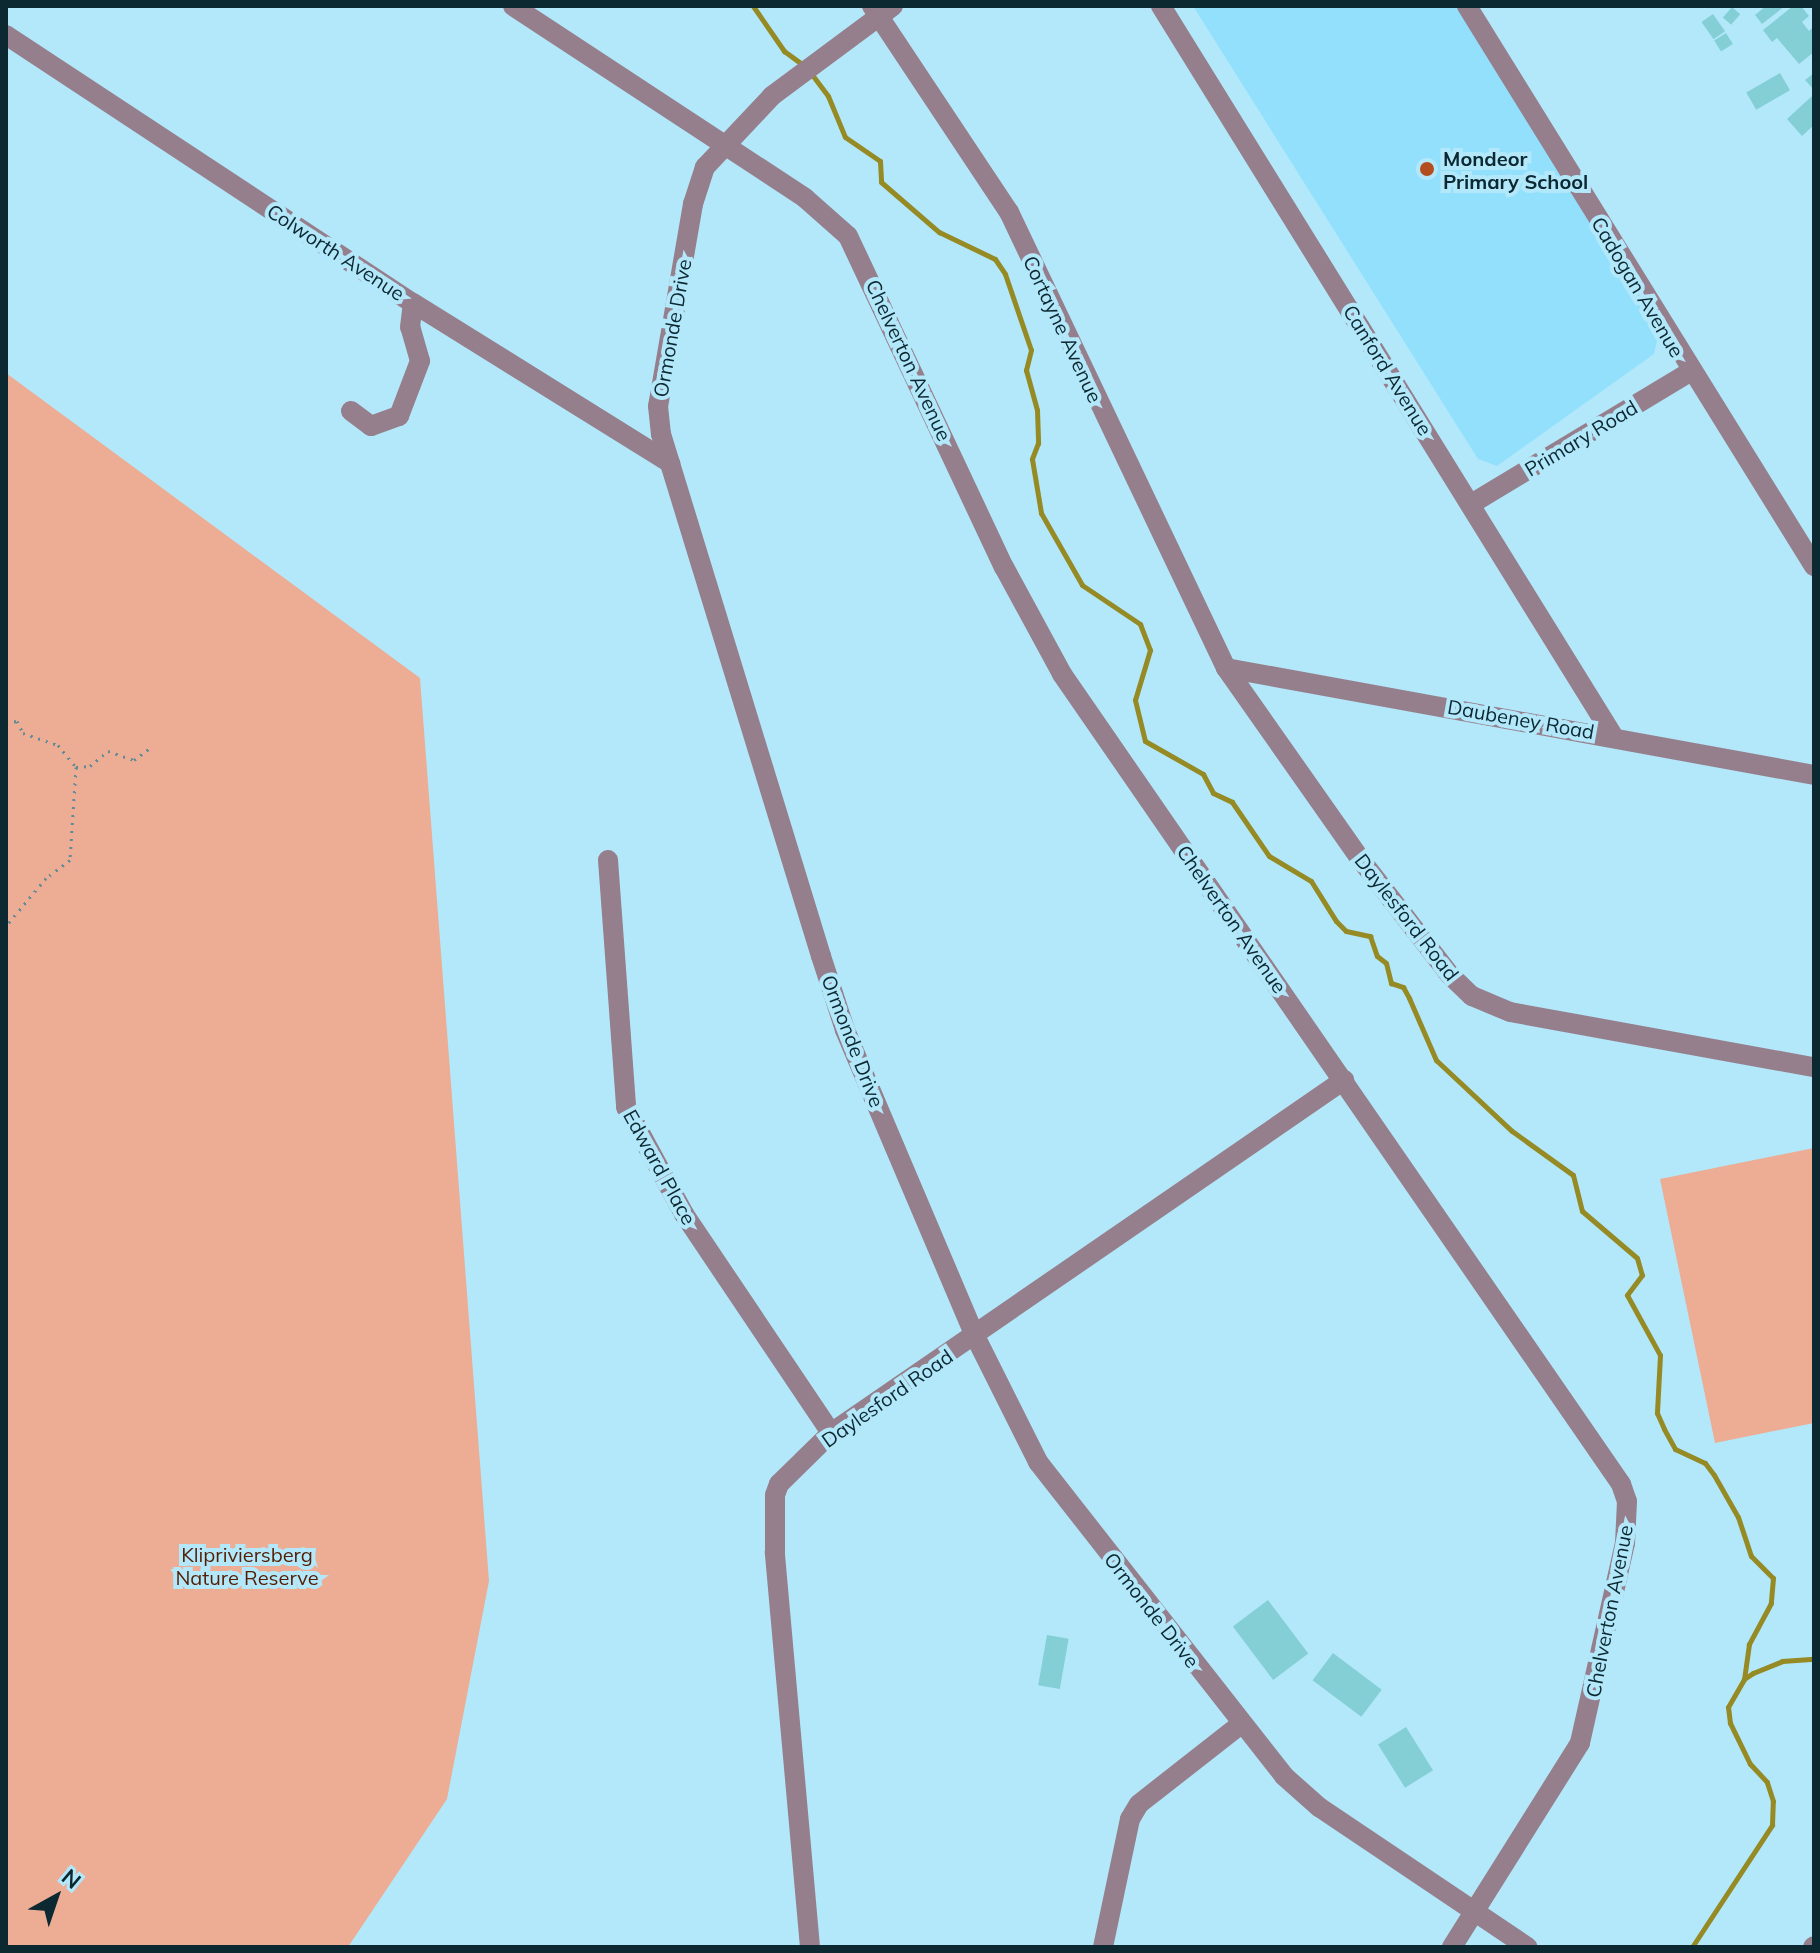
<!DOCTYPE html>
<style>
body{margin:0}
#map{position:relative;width:1820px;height:1953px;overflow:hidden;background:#b3e8fb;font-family:Mulish,sans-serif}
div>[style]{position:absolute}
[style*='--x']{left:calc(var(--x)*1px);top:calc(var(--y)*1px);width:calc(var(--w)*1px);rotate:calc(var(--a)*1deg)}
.built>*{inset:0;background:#93e0fc}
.green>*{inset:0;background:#ecad94}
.stream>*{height:5px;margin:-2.5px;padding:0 2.5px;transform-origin:2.5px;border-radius:2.5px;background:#958a24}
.building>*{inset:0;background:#84cfd6;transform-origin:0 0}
.path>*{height:3px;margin-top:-1.5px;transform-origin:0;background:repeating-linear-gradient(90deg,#628b99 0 2px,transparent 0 8px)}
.minor>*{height:20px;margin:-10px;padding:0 10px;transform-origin:10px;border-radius:10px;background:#967f8c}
.dots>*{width:22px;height:22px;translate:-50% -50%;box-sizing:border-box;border:4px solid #b3e8fb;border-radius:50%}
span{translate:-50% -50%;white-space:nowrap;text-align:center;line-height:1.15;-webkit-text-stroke:8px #b3e8fb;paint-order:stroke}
.poi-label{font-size:20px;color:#0c2831;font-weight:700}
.left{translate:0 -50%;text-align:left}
.street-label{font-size:20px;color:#0c2831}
.park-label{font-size:20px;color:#541e03}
.frame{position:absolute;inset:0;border:8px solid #0c2831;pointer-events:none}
.north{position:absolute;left:16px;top:1857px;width:80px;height:80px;-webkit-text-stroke:6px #b3e8fb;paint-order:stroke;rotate:40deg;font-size:22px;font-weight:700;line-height:32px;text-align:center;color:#0c2831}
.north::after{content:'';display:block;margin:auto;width:28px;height:36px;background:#0c2831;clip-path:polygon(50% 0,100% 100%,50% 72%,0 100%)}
</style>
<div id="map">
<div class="built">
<div style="clip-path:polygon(1193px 6px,1456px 6px,1659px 332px,1654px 354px,1497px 466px,1478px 459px)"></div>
</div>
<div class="green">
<div style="clip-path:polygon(6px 373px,420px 678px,489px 1581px,447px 1799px,348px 1947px,6px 1947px)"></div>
<div style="clip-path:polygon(1814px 1148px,1814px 1423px,1715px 1443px,1660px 1179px)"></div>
</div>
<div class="stream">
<div style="--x:753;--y:6;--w:55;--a:55.4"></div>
<div style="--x:784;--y:51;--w:24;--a:36"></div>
<div style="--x:810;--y:72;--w:30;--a:53"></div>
<div style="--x:828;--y:96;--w:44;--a:67.5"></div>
<div style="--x:845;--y:137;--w:42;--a:34.4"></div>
<div style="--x:880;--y:161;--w:21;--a:87"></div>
<div style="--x:881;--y:182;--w:77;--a:40.8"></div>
<div style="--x:939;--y:232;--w:62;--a:25.7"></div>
<div style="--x:995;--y:259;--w:18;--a:56"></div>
<div style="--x:1005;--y:274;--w:80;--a:71.1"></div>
<div style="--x:1031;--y:350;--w:21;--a:104"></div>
<div style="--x:1026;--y:370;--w:41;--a:74.6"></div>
<div style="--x:1037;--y:410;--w:33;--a:88"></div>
<div style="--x:1038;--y:443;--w:17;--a:111"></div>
<div style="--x:1032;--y:459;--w:55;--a:80.5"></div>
<div style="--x:1041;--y:513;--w:83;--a:60.3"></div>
<div style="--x:1082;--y:585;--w:70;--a:33.9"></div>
<div style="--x:1140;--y:624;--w:28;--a:69"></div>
<div style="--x:1150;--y:650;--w:52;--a:106.7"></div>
<div style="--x:1135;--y:700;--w:42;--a:76.3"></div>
<div style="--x:1145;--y:741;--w:67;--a:29.6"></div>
<div style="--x:1203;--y:774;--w:21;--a:62"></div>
<div style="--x:1213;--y:793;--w:21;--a:25"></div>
<div style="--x:1232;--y:802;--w:65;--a:55.6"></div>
<div style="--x:1269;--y:856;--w:49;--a:30.8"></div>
<div style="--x:1311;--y:881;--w:47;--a:58"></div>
<div style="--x:1336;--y:921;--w:14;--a:45"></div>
<div style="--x:1346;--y:931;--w:25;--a:12"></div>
<div style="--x:1370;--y:936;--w:21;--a:71"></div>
<div style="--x:1377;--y:956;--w:11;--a:38"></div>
<div style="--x:1386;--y:963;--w:21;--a:76"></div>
<div style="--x:1391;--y:983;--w:13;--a:18"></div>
<div style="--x:1403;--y:987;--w:13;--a:61"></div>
<div style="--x:1409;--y:998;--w:68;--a:66.5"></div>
<div style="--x:1436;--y:1060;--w:104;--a:43.1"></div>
<div style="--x:1512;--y:1131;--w:75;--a:35.8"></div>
<div style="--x:1573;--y:1175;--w:37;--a:76"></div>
<div style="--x:1582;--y:1211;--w:72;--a:40.5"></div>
<div style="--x:1637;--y:1258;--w:18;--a:74"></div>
<div style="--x:1642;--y:1275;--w:25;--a:127"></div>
<div style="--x:1627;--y:1295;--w:68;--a:61.2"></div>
<div style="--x:1660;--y:1355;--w:58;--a:93"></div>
<div style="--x:1657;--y:1413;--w:17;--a:66"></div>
<div style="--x:1664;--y:1429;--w:23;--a:61"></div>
<div style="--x:1675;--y:1449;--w:33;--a:25"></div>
<div style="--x:1705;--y:1463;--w:15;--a:53"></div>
<div style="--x:1714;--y:1475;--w:48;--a:60.3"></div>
<div style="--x:1738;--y:1517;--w:41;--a:71.6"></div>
<div style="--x:1751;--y:1556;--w:31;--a:45"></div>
<div style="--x:1773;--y:1578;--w:25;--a:95"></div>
<div style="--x:1771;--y:1603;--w:47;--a:118.2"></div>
<div style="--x:1749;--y:1644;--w:35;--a:98"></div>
<div style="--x:1692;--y:1947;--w:146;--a:-56.7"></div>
<div style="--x:1772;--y:1825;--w:24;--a:-88"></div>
<div style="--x:1773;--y:1801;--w:20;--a:-108"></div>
<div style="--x:1767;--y:1782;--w:25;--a:-133"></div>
<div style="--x:1750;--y:1764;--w:46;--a:-116"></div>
<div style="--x:1730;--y:1723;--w:16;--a:-97"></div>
<div style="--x:1728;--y:1707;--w:32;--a:-60"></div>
<div style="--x:1744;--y:1679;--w:11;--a:-34"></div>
<div style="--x:1753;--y:1673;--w:31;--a:-22"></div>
<div style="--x:1782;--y:1661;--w:32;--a:-4"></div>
</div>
<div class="building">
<div style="clip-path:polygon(1766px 6px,1785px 6px,1762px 24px,1755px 15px)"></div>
<div style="clip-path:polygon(1793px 6px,1801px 6px,1809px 16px,1802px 22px,1809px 31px,1814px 26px,1814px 52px,1799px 64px,1777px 38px,1772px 42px,1763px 30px)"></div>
<div style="left:1732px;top:7px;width:11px;height:14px;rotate:41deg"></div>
<div style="left:1713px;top:14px;width:21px;height:14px;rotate:55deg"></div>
<div style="left:1726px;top:33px;width:13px;height:14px;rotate:58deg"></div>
<div style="left:1780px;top:73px;width:20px;height:39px;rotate:60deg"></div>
<div style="clip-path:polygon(1814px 73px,1814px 90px,1805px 80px)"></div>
<div style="clip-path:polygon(1812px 96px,1814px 125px,1802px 136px,1787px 119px)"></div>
<div style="left:1268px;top:1600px;width:67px;height:44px;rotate:53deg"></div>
<div style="left:1047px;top:1635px;width:22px;height:51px;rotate:10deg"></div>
<div style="left:1333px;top:1653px;width:61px;height:34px;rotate:37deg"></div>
<div style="left:1406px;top:1727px;width:51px;height:33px;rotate:58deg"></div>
</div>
<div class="path">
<div style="--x:6;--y:723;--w:11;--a:-10"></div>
<div style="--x:17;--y:721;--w:13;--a:63"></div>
<div style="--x:23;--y:733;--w:37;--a:19"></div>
<div style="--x:58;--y:745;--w:28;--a:51"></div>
<div style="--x:76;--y:767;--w:93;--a:93.7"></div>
<div style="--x:70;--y:860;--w:30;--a:143"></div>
<div style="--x:46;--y:878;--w:62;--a:129.8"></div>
<div style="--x:76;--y:767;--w:14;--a:-4"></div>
<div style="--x:90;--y:766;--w:23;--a:-40"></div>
<div style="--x:108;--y:751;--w:28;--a:19"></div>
<div style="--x:134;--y:760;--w:20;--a:-37"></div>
</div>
<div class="minor">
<div style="--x:513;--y:6;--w:349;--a:33.3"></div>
<div style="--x:805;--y:198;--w:57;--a:41.5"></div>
<div style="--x:848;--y:236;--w:366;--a:64.8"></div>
<div style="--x:1004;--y:567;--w:122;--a:61.5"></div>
<div style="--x:1062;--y:674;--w:984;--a:55.39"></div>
<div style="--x:1621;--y:1484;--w:18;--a:71"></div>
<div style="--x:1627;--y:1501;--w:42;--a:92.7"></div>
<div style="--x:1625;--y:1543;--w:205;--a:102.7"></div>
<div style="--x:1580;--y:1743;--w:241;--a:122.1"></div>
<div style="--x:872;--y:6;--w:247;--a:56.4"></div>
<div style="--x:1009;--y:212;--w:505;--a:64.55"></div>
<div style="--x:1226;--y:668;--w:235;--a:54.9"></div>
<div style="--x:1361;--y:860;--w:145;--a:52.3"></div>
<div style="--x:1450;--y:975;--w:30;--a:44"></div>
<div style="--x:1472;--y:996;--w:41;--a:22.8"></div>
<div style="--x:1510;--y:1012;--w:309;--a:10.3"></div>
<div style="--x:893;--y:6;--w:151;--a:143.4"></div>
<div style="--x:772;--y:96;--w:98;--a:133.3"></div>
<div style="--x:705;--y:167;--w:39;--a:108"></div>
<div style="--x:693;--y:204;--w:205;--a:99.8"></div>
<div style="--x:658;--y:406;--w:28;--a:84"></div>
<div style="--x:661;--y:434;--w:546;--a:72.96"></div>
<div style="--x:821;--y:956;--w:78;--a:72"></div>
<div style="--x:845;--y:1030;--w:335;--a:67"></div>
<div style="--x:976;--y:1338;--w:139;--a:63.4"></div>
<div style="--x:1038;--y:1462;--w:399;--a:51.9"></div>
<div style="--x:1284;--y:1776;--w:47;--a:41.5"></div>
<div style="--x:1319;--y:1807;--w:251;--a:33.9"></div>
<div style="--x:1161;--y:6;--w:856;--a:58.22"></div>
<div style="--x:1467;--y:6;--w:659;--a:58.22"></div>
<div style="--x:6;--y:35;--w:487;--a:33.4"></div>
<div style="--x:413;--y:303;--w:303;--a:31.9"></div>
<div style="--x:351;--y:411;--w:25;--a:37"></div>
<div style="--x:371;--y:426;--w:30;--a:-20"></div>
<div style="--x:399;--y:416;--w:59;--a:-69.1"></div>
<div style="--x:420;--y:361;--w:35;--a:-106"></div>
<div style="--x:410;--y:327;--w:24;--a:-83"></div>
<div style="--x:1471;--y:504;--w:256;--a:-31.1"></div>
<div style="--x:1226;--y:668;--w:598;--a:10.31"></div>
<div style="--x:608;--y:860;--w:248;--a:85.8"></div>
<div style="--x:626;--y:1107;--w:122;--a:61.5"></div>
<div style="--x:684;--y:1214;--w:264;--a:56.1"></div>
<div style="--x:810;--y:1947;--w:397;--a:-95.1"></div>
<div style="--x:775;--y:1552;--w:57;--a:-90"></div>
<div style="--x:775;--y:1495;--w:12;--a:-70"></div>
<div style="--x:779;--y:1484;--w:73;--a:-44.4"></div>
<div style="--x:831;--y:1433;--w:623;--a:-34.53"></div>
<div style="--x:1103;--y:1947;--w:131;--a:-78.1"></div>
<div style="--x:1130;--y:1819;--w:17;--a:-59"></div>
<div style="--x:1139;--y:1804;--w:130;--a:-38.1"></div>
<div style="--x:1813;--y:1947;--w:1;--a:-45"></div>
</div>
<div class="dots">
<div style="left:1427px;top:169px;background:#b34e1e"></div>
</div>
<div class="poi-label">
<span class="left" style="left:1443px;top:170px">Mondeor<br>Primary School</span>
</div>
<div class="street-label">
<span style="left:336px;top:252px;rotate:33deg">Colworth Avenue</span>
<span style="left:1638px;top:287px;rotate:59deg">Cadogan Avenue</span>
<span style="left:672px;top:328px;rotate:-80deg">Ormonde Drive</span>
<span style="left:1063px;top:329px;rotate:65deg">Cortayne Avenue</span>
<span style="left:909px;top:360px;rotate:65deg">Chelverton Avenue</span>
<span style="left:1388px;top:370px;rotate:58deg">Canford Avenue</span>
<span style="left:1581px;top:438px;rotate:-31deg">Primary Road</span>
<span style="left:1521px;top:719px;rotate:10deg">Daubeney Road</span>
<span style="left:1407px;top:917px;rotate:52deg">Daylesford Road</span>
<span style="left:1232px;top:919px;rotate:55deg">Chelverton Avenue</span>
<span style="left:853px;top:1041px;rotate:69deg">Ormonde Drive</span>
<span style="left:660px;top:1167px;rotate:61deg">Edward Place</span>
<span style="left:887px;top:1398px;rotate:-35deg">Daylesford Road</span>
<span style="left:1152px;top:1610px;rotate:52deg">Ormonde Drive</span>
<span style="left:1609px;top:1611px;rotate:-79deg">Chelverton Avenue</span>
</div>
<div class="park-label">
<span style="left:247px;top:1566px">Klipriviersberg<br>Nature Reserve</span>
</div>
<div class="frame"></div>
<div class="north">N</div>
</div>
